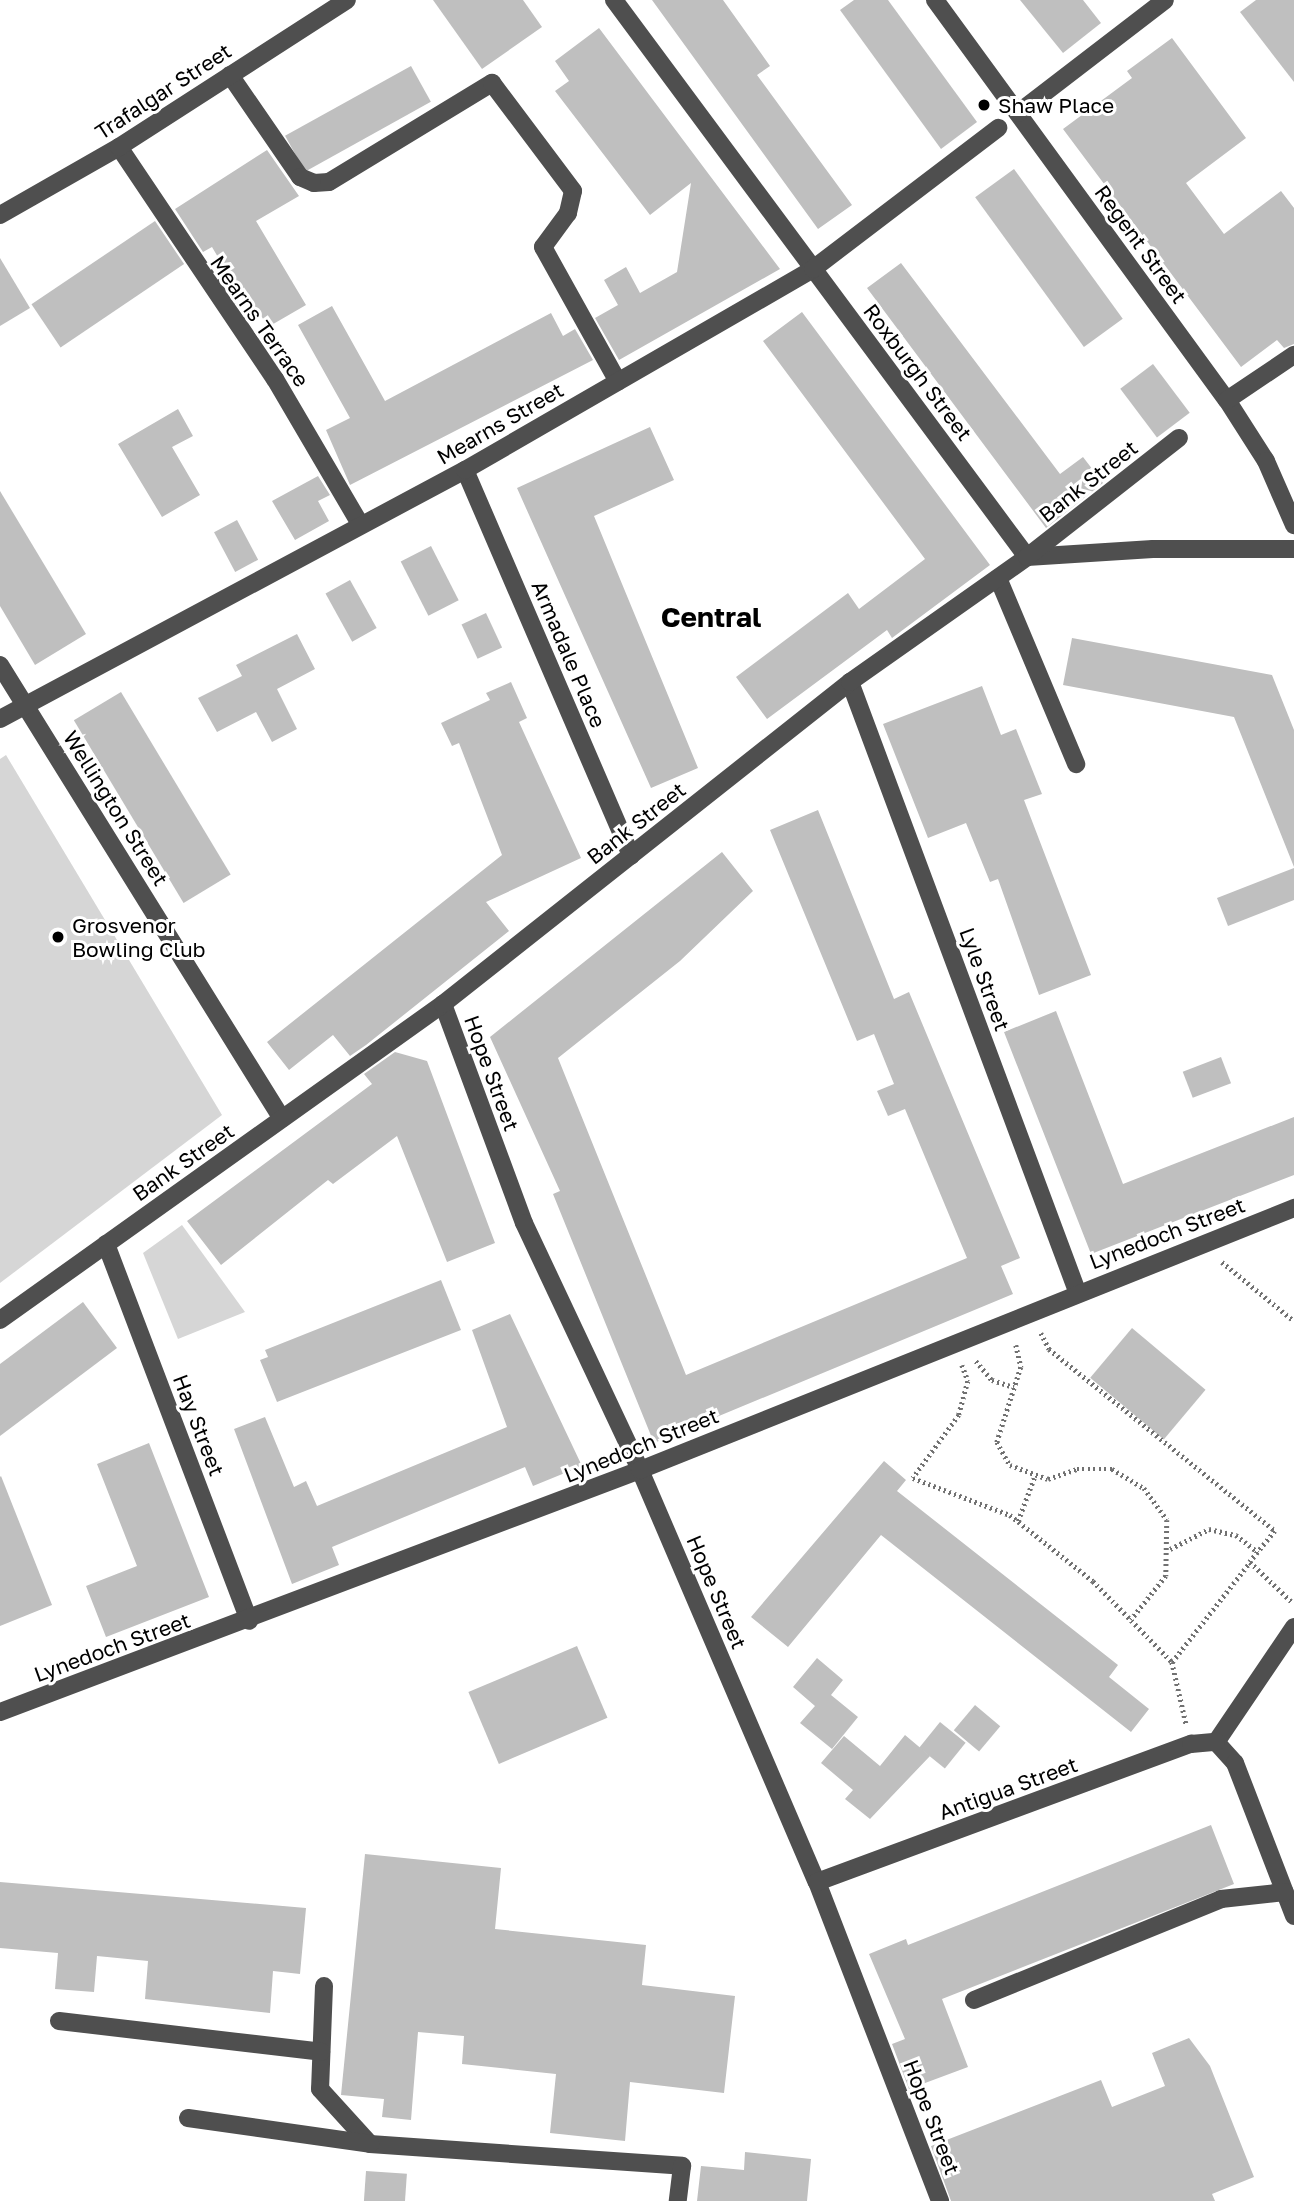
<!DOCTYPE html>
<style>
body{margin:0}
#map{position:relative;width:1294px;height:2201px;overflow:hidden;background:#fff;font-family:"Golos Text",sans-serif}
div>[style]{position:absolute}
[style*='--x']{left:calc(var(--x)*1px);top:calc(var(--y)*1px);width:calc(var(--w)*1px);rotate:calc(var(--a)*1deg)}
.green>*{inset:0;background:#d6d6d6}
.building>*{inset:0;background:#bfbfbf;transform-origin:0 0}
.path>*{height:4.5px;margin-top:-2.25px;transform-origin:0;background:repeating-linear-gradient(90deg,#717171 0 2px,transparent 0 5.5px)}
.minor>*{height:18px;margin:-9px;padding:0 9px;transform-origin:9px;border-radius:9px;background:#4f4f4f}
.dots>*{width:19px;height:19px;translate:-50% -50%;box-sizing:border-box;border:4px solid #fff;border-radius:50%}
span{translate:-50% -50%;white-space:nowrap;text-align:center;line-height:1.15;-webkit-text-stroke:6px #fff;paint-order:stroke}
.street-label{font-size:21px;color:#000}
.poi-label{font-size:21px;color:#000}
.left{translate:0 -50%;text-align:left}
.district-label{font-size:28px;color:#000;font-weight:700}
</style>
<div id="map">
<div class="green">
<div style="clip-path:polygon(6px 755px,222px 1115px,0 1283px,0 759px)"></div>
<div style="clip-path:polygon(182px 1225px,245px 1312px,178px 1339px,143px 1253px)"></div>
</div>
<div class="building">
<div style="clip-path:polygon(433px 0,523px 0,542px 27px,482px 69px)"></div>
<div style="clip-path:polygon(652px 0,723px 0,770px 66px,757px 75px,852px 205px,818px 229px)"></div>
<div style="clip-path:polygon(854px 0,888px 0,977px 122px,941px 149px,840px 10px)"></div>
<div style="clip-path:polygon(1020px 0,1083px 0,1101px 23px,1063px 53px)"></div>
<div style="clip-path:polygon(1256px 0,1294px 0,1294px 82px,1240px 12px)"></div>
<div style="clip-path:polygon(599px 28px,780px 269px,619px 360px,595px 318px,618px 305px,604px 280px,626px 267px,640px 293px,677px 272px,691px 183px,650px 215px,555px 91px,569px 81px,555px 61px)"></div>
<div style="clip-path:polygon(1172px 38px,1246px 138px,1186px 183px,1224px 234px,1281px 191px,1294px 208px,1294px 344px,1284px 348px,1277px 340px,1241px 367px,1063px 129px,1132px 78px,1127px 71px)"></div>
<div style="left:411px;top:66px;width:41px;height:144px;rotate:61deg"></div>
<div style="clip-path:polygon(267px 150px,299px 196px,256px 221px,306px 305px,268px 327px,257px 309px,251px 313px,212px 247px,203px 252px,175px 209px)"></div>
<div style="left:1014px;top:169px;width:185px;height:48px;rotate:54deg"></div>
<div style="left:155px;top:221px;width:52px;height:149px;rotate:56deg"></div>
<div style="clip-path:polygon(0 258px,30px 308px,0 326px)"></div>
<div style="clip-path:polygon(901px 263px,1060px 474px,1083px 457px,1103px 483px,1046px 528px,867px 288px)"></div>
<div style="clip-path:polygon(332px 306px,385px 401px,551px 313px,563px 336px,575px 329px,593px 360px,350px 485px,326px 430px,350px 418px,298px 325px)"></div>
<div style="clip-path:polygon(802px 312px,990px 565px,892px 638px,887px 630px,767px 719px,736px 677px,848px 593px,859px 609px,925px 559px,763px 341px)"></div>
<div style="left:1153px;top:364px;width:61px;height:41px;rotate:53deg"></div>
<div style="clip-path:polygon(178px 409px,193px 436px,172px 447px,200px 495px,162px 517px,118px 444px)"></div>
<div style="clip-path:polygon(650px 427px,674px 480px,594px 516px,698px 768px,651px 788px,517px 488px)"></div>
<div style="clip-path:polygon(318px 476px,330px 495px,318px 501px,329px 521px,295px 540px,272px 501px)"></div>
<div style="clip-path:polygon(0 491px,86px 634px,35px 665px,0 606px)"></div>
<div style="left:237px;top:520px;width:45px;height:26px;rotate:62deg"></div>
<div style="left:431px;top:546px;width:61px;height:34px;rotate:63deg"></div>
<div style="left:350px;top:580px;width:55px;height:28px;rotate:61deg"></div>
<div style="left:486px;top:613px;width:38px;height:27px;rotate:65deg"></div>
<div style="clip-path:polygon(297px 634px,315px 669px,277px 689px,297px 729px,272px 742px,256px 712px,217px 732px,198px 698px,242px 676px,236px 665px)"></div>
<div style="clip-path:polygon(1072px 638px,1272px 675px,1294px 730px,1294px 867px,1234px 717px,1063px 685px)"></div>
<div style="clip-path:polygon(511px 682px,527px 718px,519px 722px,581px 858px,486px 902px,509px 931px,366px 1045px,350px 1056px,333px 1035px,289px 1070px,267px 1042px,502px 855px,459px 743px,452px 746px,441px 723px,490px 700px,486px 693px)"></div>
<div style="clip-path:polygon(982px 686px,1001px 735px,1016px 729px,1042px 794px,1024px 800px,1091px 975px,1039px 995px,998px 879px,990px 882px,966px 823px,928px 838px,883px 724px)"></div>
<div style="left:121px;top:692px;width:213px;height:55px;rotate:59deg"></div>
<div style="clip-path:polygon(818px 810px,894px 999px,909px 992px,1020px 1258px,1001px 1266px,1013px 1294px,654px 1443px,553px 1194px,560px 1191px,490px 1037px,722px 852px,753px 891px,680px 961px,558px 1058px,686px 1375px,967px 1258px,905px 1109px,888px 1116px,877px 1091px,894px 1084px,874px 1034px,857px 1041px,770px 830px)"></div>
<div style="clip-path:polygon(1294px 868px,1294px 900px,1228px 926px,1217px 898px)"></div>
<div style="clip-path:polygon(1056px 1011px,1123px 1184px,1294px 1117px,1294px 1175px,1091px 1254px,1004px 1032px)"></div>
<div style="clip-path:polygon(395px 1052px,427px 1061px,495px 1243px,447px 1262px,397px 1136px,333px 1184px,328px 1180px,221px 1265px,187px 1221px,372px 1084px,364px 1074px)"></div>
<div style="left:1221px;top:1057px;width:28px;height:41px;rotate:69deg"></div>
<div style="clip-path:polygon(441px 1280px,461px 1330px,277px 1402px,260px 1360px,268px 1357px,265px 1350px)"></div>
<div style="clip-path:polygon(83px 1302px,117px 1348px,0 1436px,0 1364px)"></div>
<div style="clip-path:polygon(510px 1314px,582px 1466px,533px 1486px,525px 1467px,332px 1547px,339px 1565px,292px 1584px,234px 1429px,265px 1417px,294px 1487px,306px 1481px,317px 1506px,507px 1427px,472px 1330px)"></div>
<div style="left:1132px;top:1328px;width:96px;height:65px;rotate:40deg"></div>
<div style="clip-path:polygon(149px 1443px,209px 1597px,106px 1637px,86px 1586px,137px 1566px,97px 1464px)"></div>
<div style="clip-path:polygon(884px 1461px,906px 1480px,897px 1491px,1118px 1665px,1109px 1677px,1149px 1709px,1131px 1732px,881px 1535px,788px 1647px,751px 1617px)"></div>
<div style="clip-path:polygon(1px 1476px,52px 1605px,0 1626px,0 1477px)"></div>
<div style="left:577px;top:1646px;width:78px;height:118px;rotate:67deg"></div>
<div style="clip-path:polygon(817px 1658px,843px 1680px,831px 1695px,858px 1717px,832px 1749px,800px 1723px,815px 1706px,793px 1687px)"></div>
<div style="left:975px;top:1705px;width:33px;height:33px;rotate:40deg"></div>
<div style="left:940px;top:1722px;width:33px;height:33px;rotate:39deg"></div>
<div style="clip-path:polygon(905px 1735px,930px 1756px,870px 1819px,845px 1799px,853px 1790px,821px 1763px,844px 1736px,880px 1766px)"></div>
<div style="clip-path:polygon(1211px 1825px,1234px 1884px,942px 1999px,968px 2067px,909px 2089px,892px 2044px,905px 2039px,869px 1954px,906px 1939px,908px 1945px)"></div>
<div style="clip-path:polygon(365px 1854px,501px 1868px,495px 1929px,646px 1945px,642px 1985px,735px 1996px,724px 2093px,630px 2082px,625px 2141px,550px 2133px,556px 2074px,462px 2064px,464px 2036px,418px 2032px,411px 2120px,382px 2117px,384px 2099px,341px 2095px)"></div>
<div style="clip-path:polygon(0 1882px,306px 1908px,300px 1974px,273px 1971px,270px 2013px,145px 1999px,148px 1961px,97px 1956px,94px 1992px,55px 1989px,58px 1953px,0 1948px)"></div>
<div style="clip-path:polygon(1189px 2038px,1210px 2066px,1254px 2177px,1212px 2194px,1215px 2201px,951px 2201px,931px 2146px,1101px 2080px,1112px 2107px,1165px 2086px,1152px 2053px)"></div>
<div style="clip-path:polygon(745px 2152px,811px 2159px,807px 2201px,697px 2201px,701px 2166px,744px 2170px)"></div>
<div style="left:366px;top:2171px;width:41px;height:30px;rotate:4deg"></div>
</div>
<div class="path">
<div style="--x:1222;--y:1262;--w:93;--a:39.3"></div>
<div style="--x:1041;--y:1333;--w:18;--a:63"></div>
<div style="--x:1049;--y:1349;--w:290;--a:38.8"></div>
<div style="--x:1275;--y:1531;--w:40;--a:129"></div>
<div style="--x:1250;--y:1562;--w:59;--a:43.6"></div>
<div style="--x:1016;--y:1345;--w:23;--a:77"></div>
<div style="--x:1021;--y:1367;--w:79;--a:107.7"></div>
<div style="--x:997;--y:1442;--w:26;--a:61"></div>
<div style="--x:1010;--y:1465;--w:40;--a:20.2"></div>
<div style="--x:1048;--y:1479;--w:31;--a:-19"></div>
<div style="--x:1077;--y:1469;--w:35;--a:0"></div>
<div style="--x:1112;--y:1469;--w:37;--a:31"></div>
<div style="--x:1144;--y:1488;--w:39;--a:54"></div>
<div style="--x:1167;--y:1520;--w:56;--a:91"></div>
<div style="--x:1166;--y:1576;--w:56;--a:128.5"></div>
<div style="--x:976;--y:1361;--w:25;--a:50"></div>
<div style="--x:992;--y:1380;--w:23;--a:18"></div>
<div style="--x:962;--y:1365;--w:17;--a:69"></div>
<div style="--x:968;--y:1381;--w:35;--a:105"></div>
<div style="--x:959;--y:1415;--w:78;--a:126.1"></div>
<div style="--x:913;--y:1478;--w:104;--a:20.9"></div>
<div style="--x:1010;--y:1515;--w:106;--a:38.5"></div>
<div style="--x:1093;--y:1581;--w:113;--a:45.7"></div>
<div style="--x:1172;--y:1662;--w:63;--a:77.1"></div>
<div style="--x:1018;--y:1521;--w:46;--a:-69.6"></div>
<div style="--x:1170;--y:1549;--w:44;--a:-27.1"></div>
<div style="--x:1209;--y:1529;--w:28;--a:13"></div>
<div style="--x:1236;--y:1535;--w:28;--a:38"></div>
<div style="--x:1172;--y:1662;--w:127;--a:-52"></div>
</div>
<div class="minor">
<div style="--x:614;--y:0;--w:693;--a:53.44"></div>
<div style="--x:1027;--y:557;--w:126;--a:-3.6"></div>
<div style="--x:1153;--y:549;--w:141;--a:0"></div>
<div style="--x:935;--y:0;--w:495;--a:53.9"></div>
<div style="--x:1227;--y:400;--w:72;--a:57.4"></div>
<div style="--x:1266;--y:461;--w:70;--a:66.4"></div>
<div style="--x:230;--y:75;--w:124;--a:55.5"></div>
<div style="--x:300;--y:177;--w:15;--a:23"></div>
<div style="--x:314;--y:183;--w:15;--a:-4"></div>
<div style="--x:329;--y:182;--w:191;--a:-31.3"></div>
<div style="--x:492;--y:83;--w:135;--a:53.1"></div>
<div style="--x:573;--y:191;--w:23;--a:103"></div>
<div style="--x:568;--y:213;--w:42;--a:126.3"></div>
<div style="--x:543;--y:247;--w:154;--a:60.9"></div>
<div style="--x:1018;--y:113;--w:185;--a:-37.5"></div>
<div style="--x:119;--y:147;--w:280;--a:56.1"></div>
<div style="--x:275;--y:379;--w:168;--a:59.6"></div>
<div style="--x:0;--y:215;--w:137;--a:-29.7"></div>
<div style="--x:119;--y:147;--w:271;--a:-32.8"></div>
<div style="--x:1227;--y:400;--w:81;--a:-33.9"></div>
<div style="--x:465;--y:470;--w:420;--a:66.7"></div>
<div style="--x:998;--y:578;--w:202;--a:67.2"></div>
<div style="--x:0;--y:665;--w:534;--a:58.15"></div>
<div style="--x:850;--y:682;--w:650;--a:69.56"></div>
<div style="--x:0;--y:719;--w:527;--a:-28.17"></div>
<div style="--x:465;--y:470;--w:402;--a:-30"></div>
<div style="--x:813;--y:269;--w:233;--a:-37.3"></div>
<div style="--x:443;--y:1004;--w:233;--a:69.7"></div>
<div style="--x:524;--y:1223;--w:273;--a:64.8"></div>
<div style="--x:640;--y:1470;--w:448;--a:66.8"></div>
<div style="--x:817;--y:1882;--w:342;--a:68.9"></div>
<div style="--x:106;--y:1244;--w:403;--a:69.2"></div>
<div style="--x:0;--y:1320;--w:544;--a:-35.5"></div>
<div style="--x:443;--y:1004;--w:519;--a:-38.35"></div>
<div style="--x:850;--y:682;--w:217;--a:-35.2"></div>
<div style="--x:1027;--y:557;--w:193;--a:-38.1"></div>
<div style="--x:1294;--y:1627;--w:139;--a:124.1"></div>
<div style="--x:1216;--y:1742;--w:28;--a:48"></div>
<div style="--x:1235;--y:1763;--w:164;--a:68.9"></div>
<div style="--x:0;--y:1712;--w:684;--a:-20.71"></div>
<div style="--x:640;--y:1470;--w:705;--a:-21.83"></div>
<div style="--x:817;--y:1882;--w:399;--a:-20.3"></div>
<div style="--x:1191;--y:1744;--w:25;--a:-5"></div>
<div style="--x:324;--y:1986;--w:103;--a:92.2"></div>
<div style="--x:320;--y:2089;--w:74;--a:47.7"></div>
<div style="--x:370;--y:2144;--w:313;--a:4"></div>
<div style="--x:682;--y:2166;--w:35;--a:97"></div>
<div style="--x:974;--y:2000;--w:267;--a:-22.2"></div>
<div style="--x:1221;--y:1899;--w:64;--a:-6.2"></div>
<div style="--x:59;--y:2021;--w:264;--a:6.7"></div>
<div style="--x:188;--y:2118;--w:184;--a:8.1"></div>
</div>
<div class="dots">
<div style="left:984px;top:105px;background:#000"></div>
<div style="left:58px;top:937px;background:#000"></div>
</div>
<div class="street-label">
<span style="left:163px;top:91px;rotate:-33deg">Trafalgar Street</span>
<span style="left:1141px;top:244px;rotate:54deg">Regent Street</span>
<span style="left:260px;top:321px;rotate:55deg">Mearns Terrace</span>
<span style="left:918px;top:372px;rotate:53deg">Roxburgh Street</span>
<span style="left:500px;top:423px;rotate:-30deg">Mearns Street</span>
<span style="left:1088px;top:481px;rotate:-38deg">Bank Street</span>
<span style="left:569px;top:654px;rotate:67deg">Armadale Place</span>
<span style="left:116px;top:808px;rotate:58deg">Wellington Street</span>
<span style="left:636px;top:823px;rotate:-38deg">Bank Street</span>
<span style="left:985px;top:979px;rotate:70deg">Lyle Street</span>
<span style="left:492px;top:1073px;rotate:70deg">Hope Street</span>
<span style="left:183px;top:1162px;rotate:-35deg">Bank Street</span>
<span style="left:1167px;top:1233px;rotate:-21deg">Lynedoch Street</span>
<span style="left:199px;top:1425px;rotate:69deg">Hay Street</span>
<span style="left:641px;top:1445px;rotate:-22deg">Lynedoch Street</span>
<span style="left:717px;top:1592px;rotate:67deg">Hope Street</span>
<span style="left:112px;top:1647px;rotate:-20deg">Lynedoch Street</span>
<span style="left:1008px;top:1788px;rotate:-20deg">Antigua Street</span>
<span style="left:932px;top:2117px;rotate:69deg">Hope Street</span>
</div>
<div class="poi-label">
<span class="left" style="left:998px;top:105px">Shaw Place</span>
<span class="left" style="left:72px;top:937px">Grosvenor<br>Bowling Club</span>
</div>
<div class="district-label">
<span style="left:711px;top:617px">Central</span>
</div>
</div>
